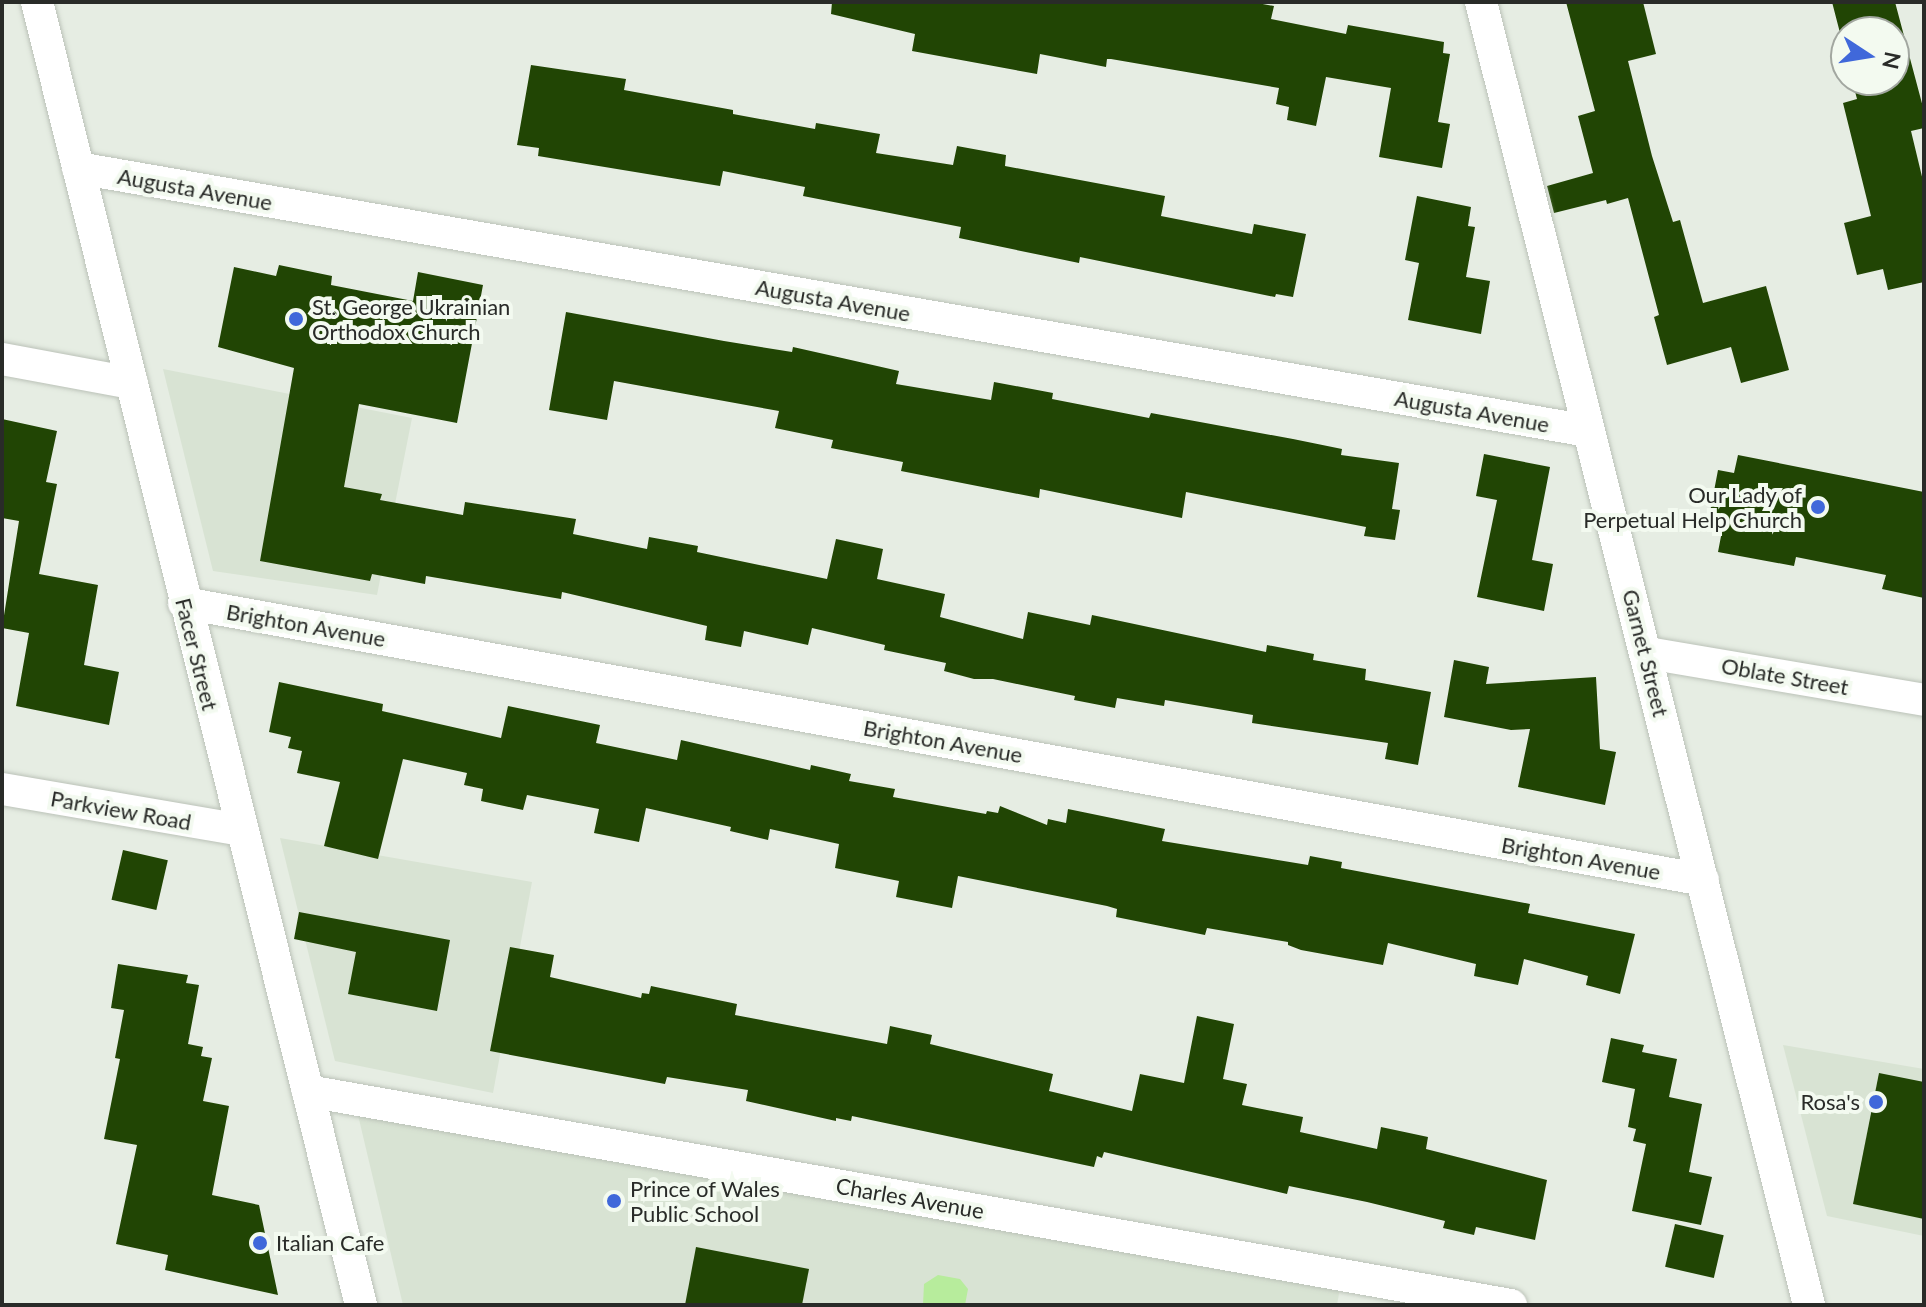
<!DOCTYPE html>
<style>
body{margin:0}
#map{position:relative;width:1926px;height:1307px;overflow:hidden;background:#e6ede3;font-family:Lato,sans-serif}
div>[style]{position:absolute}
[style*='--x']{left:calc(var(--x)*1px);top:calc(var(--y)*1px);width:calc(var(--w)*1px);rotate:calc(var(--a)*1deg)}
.built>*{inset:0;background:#d8e3d3}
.green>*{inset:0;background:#b7ec9c}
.building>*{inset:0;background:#214504;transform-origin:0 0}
.roads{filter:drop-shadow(0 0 2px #bbc2b8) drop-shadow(0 0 2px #bbc2b8)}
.street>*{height:32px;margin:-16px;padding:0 16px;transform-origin:16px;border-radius:16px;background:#fff}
.dots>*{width:22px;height:22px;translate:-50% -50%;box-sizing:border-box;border:4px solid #f3faf0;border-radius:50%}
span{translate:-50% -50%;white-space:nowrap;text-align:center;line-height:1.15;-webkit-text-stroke:8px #f3faf0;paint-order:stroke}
.street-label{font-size:22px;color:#292b28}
.poi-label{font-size:22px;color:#292b28}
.left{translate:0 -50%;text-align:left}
.right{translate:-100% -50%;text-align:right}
.frame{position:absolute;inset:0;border:4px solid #292b28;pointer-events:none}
.north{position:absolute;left:1830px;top:16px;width:80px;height:80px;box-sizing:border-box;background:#f3faf0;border:2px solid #a2a7a0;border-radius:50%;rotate:102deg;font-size:22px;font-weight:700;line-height:32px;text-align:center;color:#292b28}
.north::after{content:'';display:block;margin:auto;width:28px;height:36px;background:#4068da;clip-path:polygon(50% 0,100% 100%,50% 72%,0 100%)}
</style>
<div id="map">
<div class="built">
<div style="clip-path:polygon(163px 369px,412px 418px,377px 595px,213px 571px)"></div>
<div style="clip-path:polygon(280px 838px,532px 882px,493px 1093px,335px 1061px)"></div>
<div style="clip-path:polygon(1783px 1045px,1924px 1069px,1924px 1236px,1827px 1216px)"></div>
<div style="clip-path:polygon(358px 1115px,1340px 1288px,1337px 1305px,403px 1305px)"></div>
</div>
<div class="green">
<div style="clip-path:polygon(938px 1275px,960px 1279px,968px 1289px,965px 1305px,923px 1305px,924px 1284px)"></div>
</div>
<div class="building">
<div style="clip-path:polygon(832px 2px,1252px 2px,1274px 6px,1271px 19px,1346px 34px,1348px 25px,1444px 42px,1443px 53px,1450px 54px,1438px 122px,1450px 124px,1442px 168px,1379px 157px,1391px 88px,1326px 77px,1316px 126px,1287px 120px,1289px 107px,1276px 104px,1279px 88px,1111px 59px,1107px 59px,1106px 67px,1040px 54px,1037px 74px,912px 51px,915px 34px,831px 14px)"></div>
<div style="clip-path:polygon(1566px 2px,1643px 2px,1656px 54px,1628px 61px,1652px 156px,1673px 222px,1680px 220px,1703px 303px,1766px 286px,1789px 370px,1741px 383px,1731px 347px,1667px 365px,1654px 317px,1659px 315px,1628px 198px,1607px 204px,1606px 200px,1554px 213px,1547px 186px,1593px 173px,1578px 116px,1595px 111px)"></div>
<div style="clip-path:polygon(1832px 2px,1895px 2px,1924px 111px,1924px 128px,1911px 131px,1924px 185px,1924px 282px,1888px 290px,1883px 269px,1857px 275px,1844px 223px,1871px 216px,1843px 103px,1857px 99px,1852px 80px,1894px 80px,1894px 32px,1846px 32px,1846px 56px)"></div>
<div style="clip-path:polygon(531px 65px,626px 79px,624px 90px,733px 110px,733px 114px,815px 129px,816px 123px,880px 134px,876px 153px,953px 165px,957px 146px,1006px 155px,1005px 166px,1165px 196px,1161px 216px,1252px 234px,1254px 224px,1306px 234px,1293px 297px,1276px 294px,1275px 297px,1080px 257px,1079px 263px,959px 238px,961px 227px,803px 196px,805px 187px,723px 171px,720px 186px,538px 156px,539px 148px,517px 145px)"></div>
<div style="clip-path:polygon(1417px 196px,1471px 207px,1468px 226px,1475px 227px,1466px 277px,1490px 281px,1481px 334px,1408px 320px,1419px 263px,1405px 260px)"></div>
<div style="clip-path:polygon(279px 265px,332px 276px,331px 285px,413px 301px,418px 272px,483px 285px,457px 423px,359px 404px,344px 487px,382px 494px,380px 500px,463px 515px,465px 502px,576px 519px,573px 534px,647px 549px,649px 537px,698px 546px,697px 552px,827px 579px,836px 539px,883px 549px,877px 579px,945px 594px,940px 617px,1023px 639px,1028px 612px,1090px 625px,1092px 615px,1266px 652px,1267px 645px,1314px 654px,1313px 660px,1366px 669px,1365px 680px,1431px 692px,1418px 765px,1385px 759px,1388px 743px,1252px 723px,1253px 715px,1165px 700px,1164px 706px,1117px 698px,1115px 708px,1074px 700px,1075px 696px,993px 679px,974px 679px,944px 671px,946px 663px,884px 650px,885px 645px,812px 628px,808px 645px,744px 631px,741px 647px,705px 640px,707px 626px,562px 592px,561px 599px,426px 576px,425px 584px,372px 574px,370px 581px,260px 561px,294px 368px,218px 347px,234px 267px,276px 276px)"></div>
<div style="clip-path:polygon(566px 312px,724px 341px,792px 352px,793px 347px,842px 358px,899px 371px,896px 384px,991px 400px,994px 382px,1053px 393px,1052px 399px,1149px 418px,1151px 413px,1293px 439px,1342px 449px,1341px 455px,1399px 463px,1392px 509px,1400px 510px,1395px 540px,1364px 536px,1366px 527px,1186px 492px,1182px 518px,1040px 489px,1039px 498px,901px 471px,903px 462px,831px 448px,833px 440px,775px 428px,779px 411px,614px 381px,607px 420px,549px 410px)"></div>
<div style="clip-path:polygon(2px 419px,57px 431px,46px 482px,57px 484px,39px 574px,98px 585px,84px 665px,119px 672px,109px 725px,16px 706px,29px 633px,2px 628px,19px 521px,2px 518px)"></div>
<div style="clip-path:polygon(1484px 454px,1550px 467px,1532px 560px,1553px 564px,1544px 611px,1477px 597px,1497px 500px,1476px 496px)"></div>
<div style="clip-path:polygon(1738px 455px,1924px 492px,1924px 598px,1882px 589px,1886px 575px,1796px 557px,1794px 566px,1718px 552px,1722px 531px,1707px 528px,1718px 470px,1734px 473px)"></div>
<div style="clip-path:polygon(1454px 660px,1489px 667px,1486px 684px,1596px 677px,1600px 749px,1616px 752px,1605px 805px,1518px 787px,1530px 729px,1511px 730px,1444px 717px)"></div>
<div style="clip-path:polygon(279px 682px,383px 704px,382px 711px,501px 738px,508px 706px,600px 725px,596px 743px,677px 760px,681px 740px,810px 770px,811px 765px,851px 774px,849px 781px,895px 789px,893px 797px,986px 814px,987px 811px,998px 813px,1000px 806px,1047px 825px,1048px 819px,1066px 823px,1068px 809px,1165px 829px,1162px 841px,1308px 865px,1310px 856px,1342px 862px,1341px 868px,1530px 904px,1528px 913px,1635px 934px,1620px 994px,1586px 985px,1588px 976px,1524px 959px,1518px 985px,1474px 976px,1476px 964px,1388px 943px,1383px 965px,1301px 950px,1288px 945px,1288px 942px,1207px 928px,1205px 935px,1116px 917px,1117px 909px,1107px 906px,958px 876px,952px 908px,896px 897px,899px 881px,835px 868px,839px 844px,770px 829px,768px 840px,730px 831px,731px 827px,646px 808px,639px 842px,594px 833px,599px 809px,527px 795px,523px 810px,481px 801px,483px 789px,464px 785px,467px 773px,403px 759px,378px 859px,324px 846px,340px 782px,297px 773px,302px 751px,288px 748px,291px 737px,269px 732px)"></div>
<div style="left:123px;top:850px;width:46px;height:51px;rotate:13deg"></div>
<div style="clip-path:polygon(299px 912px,450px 940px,437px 1011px,348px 994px,356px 952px,294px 939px)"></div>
<div style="clip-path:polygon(510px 947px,554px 955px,550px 977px,641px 998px,642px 993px,649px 994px,651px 986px,737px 1004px,735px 1015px,887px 1044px,890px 1026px,932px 1035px,930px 1044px,1053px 1074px,1049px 1091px,1132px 1111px,1140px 1074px,1184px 1083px,1197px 1016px,1234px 1024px,1223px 1079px,1247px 1084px,1242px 1105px,1303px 1117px,1300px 1132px,1377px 1149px,1381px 1127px,1428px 1137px,1426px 1149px,1547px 1180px,1535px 1240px,1476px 1227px,1474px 1235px,1443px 1228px,1445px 1221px,1367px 1202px,1289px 1186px,1287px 1194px,1104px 1152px,1102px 1158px,1097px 1156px,1094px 1167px,852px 1116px,851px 1121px,836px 1118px,836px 1121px,746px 1101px,748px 1090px,667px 1077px,665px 1084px,490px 1051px)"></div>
<div style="clip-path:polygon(118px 964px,188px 975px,186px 983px,199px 985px,188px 1044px,203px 1047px,201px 1056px,212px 1058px,203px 1101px,229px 1106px,212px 1195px,259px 1205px,278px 1295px,165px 1270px,168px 1255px,116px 1244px,137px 1145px,104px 1139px,120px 1059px,115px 1058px,124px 1010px,111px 1008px)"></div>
<div style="clip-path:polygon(1611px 1038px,1644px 1045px,1642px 1052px,1677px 1059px,1669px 1097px,1702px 1104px,1689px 1172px,1712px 1177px,1701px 1225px,1632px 1211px,1646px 1144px,1633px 1141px,1636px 1129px,1628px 1127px,1635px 1089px,1602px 1082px)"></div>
<div style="clip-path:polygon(1879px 1073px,1924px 1082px,1924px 1219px,1853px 1204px)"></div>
<div style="left:1675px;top:1224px;width:50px;height:44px;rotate:13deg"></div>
<div style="clip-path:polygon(696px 1247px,809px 1269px,802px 1305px,685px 1305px)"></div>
</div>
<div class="roads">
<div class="street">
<div style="--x:37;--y:2;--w:1343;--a:76.04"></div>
<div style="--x:1481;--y:2;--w:1344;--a:75.87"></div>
<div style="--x:78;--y:168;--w:1533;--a:9.88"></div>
<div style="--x:2;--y:359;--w:132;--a:10.5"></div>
<div style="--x:184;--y:603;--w:1544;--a:10.33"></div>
<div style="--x:1647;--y:653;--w:281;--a:9.6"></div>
<div style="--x:2;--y:789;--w:242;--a:9.7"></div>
<div style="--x:308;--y:1091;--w:1222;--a:10.09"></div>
</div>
</div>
<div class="dots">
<div style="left:296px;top:319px;background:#4068da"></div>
<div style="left:1818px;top:507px;background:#4068da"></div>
<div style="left:1876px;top:1102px;background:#4068da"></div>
<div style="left:614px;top:1201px;background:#4068da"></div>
<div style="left:260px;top:1243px;background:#4068da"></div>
</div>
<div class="street-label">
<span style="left:195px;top:189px;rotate:10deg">Augusta Avenue</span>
<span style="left:833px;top:300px;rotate:10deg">Augusta Avenue</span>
<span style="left:1472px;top:411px;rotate:10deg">Augusta Avenue</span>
<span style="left:306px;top:625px;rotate:10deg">Brighton Avenue</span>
<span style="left:1646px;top:653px;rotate:76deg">Garnet Street</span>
<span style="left:197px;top:654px;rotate:76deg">Facer Street</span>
<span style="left:1785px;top:676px;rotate:10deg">Oblate Street</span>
<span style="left:943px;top:741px;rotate:10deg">Brighton Avenue</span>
<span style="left:121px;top:810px;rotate:10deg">Parkview Road</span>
<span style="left:1581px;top:858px;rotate:10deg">Brighton Avenue</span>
<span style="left:910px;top:1198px;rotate:10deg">Charles Avenue</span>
</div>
<div class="poi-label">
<span class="left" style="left:312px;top:319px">St. George Ukrainian<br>Orthodox Church</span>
<span class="right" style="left:1802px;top:507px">Our Lady of<br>Perpetual Help Church</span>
<span class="right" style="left:1860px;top:1102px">Rosa's</span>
<span class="left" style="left:630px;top:1201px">Prince of Wales<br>Public School</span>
<span class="left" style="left:276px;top:1243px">Italian Cafe</span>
</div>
<div class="frame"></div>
<div class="north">N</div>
</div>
